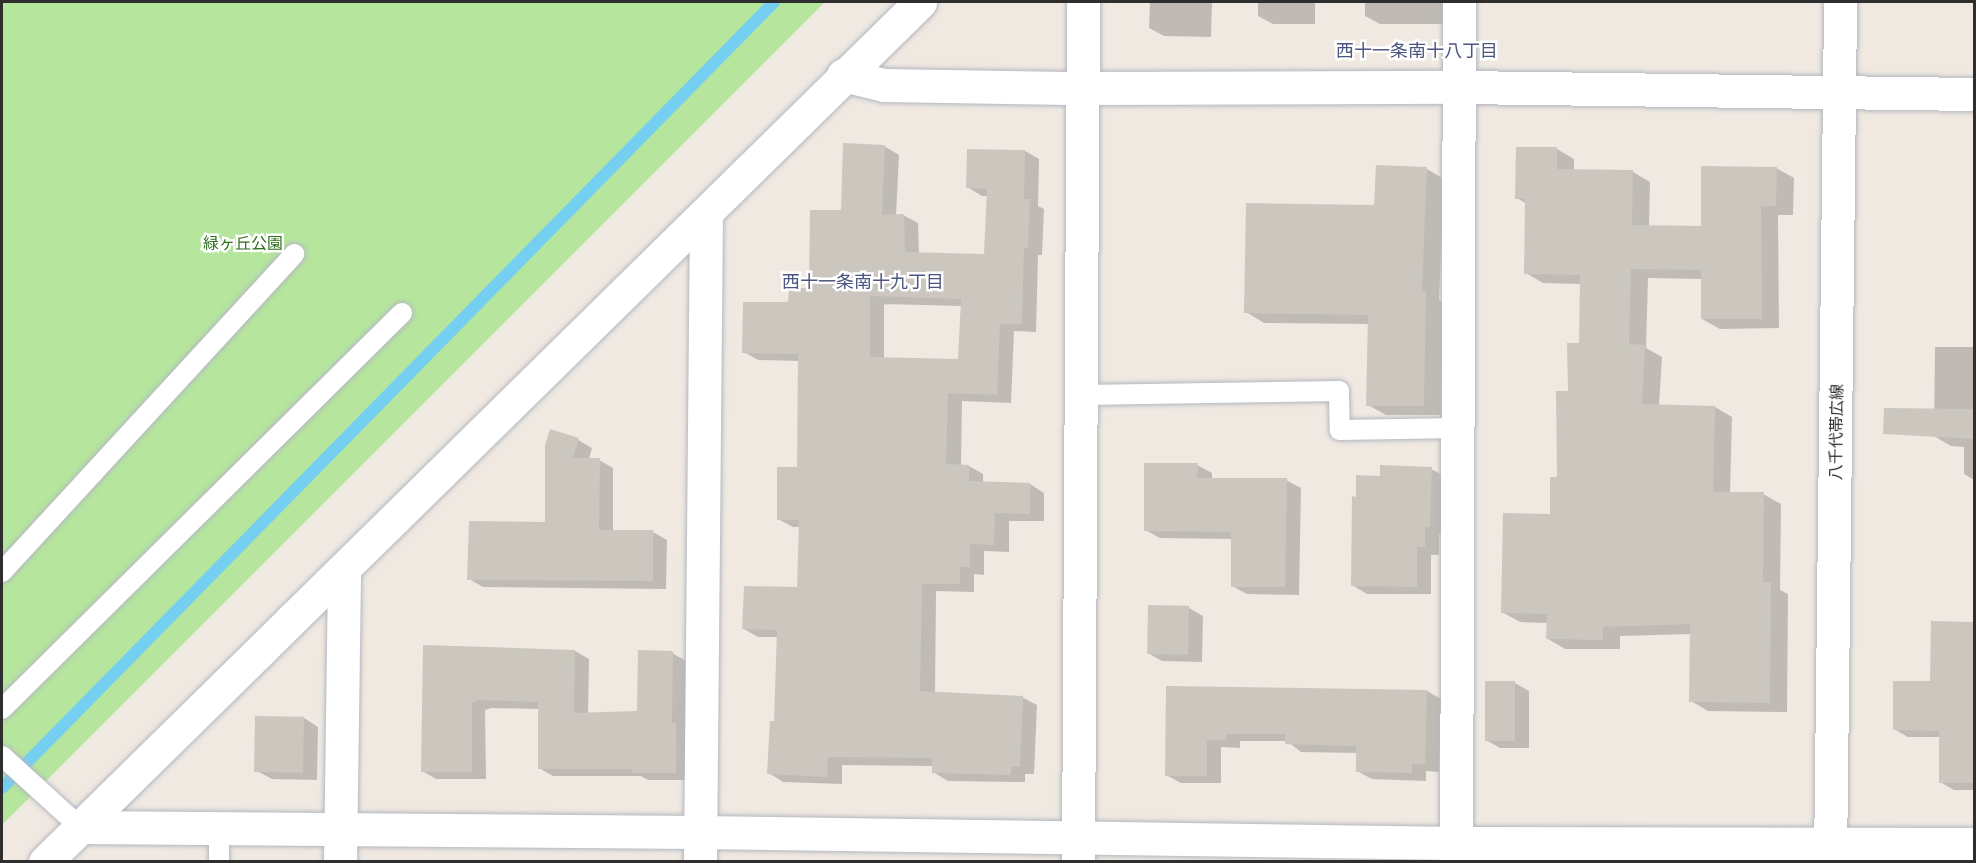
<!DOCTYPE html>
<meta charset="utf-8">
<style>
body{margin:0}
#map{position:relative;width:1976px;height:863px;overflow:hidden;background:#efe9e1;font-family:"Open Sans","Noto Sans JP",sans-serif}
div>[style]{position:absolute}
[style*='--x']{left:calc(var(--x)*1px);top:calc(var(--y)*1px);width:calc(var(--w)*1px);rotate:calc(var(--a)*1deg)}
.green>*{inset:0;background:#b6e59e}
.shadow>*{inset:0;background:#0003}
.stream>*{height:12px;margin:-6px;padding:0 6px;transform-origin:6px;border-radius:6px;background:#75cff0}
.building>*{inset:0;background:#cbc7bf;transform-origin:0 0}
.roads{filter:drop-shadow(0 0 2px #b4b7c1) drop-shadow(0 0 2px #b4b7c1)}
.lane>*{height:20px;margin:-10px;padding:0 10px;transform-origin:10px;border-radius:10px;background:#fff}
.street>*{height:33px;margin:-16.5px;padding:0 16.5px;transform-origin:16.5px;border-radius:16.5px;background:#fff}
.secondary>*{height:33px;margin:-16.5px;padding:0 16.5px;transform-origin:16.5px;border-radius:16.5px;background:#fff}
span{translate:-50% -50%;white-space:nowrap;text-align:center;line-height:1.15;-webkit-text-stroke:5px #fff;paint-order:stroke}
.park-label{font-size:16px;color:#2c6e1b}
.street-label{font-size:16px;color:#2e2e2e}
.neighbourhood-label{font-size:18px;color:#4d5680}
.frame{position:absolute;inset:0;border:3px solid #2e2e2e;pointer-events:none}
</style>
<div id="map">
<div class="green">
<div style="clip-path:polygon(2px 2px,825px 2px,2px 825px)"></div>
</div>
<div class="shadow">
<div style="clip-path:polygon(1150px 2px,1212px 2px,1211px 37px,1164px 36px,1149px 28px)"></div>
<div style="clip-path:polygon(1258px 2px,1315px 2px,1315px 24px,1273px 24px,1258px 16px)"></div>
<div style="clip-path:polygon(1365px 2px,1445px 2px,1445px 24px,1380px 24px,1365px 16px)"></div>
<div style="clip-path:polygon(evenodd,884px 146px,899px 155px,896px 216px,903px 215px,918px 223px,919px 254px,986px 256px,988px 196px,982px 196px,967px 187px,1025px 151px,1039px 159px,1038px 206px,1044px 209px,1042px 255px,1038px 255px,1036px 332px,1014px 331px,1011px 403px,962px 401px,961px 466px,969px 466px,983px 474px,983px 483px,1030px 484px,1044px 493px,1044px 521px,1009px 521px,1009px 552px,984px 551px,984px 575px,974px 574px,974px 592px,936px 591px,935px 693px,1022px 697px,1037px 705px,1034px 774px,1025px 774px,1025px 782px,948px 781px,933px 772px,933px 766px,842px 765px,842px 784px,783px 782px,769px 773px,776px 722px,778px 637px,758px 637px,744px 629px,798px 589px,800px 527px,793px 527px,778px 519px,798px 469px,799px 361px,758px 360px,744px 352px,790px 304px,811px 289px,842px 212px,884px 146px,884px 304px,962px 306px,959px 361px,884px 359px,884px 304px)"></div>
<div style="clip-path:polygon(1557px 149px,1574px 159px,1574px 171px,1633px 172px,1650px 182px,1649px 227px,1703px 227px,1776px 168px,1794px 178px,1793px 215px,1778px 215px,1779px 328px,1720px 329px,1702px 319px,1702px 279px,1648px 278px,1646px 348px,1662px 357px,1659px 406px,1715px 407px,1732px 417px,1730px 494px,1763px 494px,1781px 504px,1780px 590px,1788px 594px,1787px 712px,1708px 711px,1691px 701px,1691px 634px,1620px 636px,1620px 649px,1565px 649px,1548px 639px,1548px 623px,1520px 622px,1502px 612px,1551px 515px,1569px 392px,1581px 345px,1582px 284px,1543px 283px,1526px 273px,1527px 204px,1517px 198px)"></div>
<div style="clip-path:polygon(1427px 169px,1444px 179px,1439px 300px,1443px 303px,1441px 415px,1386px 415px,1368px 405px,1370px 324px,1264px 323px,1246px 312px)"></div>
<div style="clip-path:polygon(1935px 347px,1974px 347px,1974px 527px,1974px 480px,1964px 474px,1964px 447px,1951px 446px,1934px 436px)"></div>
<div style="clip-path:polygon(578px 440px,592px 448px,589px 459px,599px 460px,613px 468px,613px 531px,653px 532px,667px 540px,666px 589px,483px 587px,469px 579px,547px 523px)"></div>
<div style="clip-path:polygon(1197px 465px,1212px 473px,1212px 479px,1286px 480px,1301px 488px,1299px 595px,1247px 594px,1232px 586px,1233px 539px,1160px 538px,1145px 530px)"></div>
<div style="clip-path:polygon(1431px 469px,1446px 477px,1444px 534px,1439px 534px,1439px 555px,1431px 555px,1431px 594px,1367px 594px,1352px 585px,1357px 498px,1381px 478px)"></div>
<div style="clip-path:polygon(1189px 608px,1203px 616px,1202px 662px,1162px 661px,1148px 653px)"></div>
<div style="clip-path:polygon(1933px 623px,1974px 624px,1974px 790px,1954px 790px,1940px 782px,1940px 737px,1908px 737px,1894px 729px,1932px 683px)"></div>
<div style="clip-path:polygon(425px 647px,575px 651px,589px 659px,588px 714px,638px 713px,672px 653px,686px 661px,690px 780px,648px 780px,641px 776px,553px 776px,539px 768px,539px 709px,492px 708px,485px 710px,486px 779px,436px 779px,422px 771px)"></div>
<div style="clip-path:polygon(1515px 683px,1529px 691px,1529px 748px,1500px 748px,1486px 740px)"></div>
<div style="clip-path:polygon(1167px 688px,1427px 691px,1441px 699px,1439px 772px,1426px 771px,1426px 781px,1372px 779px,1357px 771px,1358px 753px,1301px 752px,1287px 741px,1240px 741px,1240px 748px,1221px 747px,1221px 783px,1181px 783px,1166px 775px)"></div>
<div style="clip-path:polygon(304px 718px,318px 727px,317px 780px,272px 779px,257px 771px)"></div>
</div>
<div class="stream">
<div style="--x:2;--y:788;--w:1102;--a:-45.51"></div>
</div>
<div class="building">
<div style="clip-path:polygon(evenodd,843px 143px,885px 145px,882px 215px,904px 214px,905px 252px,984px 254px,987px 189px,966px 188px,967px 149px,1025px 150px,1024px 199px,1030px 199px,1028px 248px,1024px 248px,1022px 324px,1000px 324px,997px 395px,948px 393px,946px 464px,969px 465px,969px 481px,1030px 483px,1030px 514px,995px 513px,994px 545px,970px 544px,970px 567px,960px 567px,960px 584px,922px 584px,920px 691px,1023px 696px,1020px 767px,1011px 767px,1011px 775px,932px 773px,932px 758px,828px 757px,827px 777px,767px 774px,770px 721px,774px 721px,777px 630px,742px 629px,744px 586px,797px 587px,799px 520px,777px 520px,777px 467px,797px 467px,798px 354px,742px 353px,743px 302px,788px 302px,789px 288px,809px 288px,810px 210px,841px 210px,843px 143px,870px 296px,961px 299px,958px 359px,870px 357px,870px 296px)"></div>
<div style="clip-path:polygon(1516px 147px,1557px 147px,1557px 169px,1633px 170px,1632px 225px,1701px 226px,1701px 166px,1777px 167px,1776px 206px,1761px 206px,1762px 319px,1701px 319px,1701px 270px,1631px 269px,1629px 344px,1645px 345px,1642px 404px,1715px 406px,1713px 492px,1764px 492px,1763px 582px,1771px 582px,1770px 703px,1689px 702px,1690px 624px,1603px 627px,1603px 640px,1546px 639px,1547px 614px,1501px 613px,1503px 513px,1550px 514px,1550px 477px,1557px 477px,1556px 391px,1568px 391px,1567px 343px,1579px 343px,1580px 275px,1524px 274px,1525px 199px,1515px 199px)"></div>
<div style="clip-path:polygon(1376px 165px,1427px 167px,1422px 291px,1426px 291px,1424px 406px,1366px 406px,1368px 315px,1244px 313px,1246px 203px,1374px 205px)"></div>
<div style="clip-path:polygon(1884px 408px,1974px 409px,1974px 439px,1883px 434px)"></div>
<div style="clip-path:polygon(550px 429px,579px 438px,573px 458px,600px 458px,599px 530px,653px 530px,653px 581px,467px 580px,469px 521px,545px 522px,545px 445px)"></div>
<div style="clip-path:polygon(1144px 463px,1198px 463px,1197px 478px,1287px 478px,1285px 587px,1231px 587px,1231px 532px,1144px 531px)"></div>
<div style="clip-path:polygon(1380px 465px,1432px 467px,1430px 527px,1425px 527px,1425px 547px,1417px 547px,1417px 587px,1351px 586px,1352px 496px,1356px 497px,1356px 475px,1380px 476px)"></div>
<div style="left:1148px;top:605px;width:41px;height:49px;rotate:1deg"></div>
<div style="clip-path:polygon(1931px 621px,1974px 622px,1974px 783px,1939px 783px,1939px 731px,1893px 730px,1893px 681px,1930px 681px)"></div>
<div style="clip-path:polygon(423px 645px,575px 650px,574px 713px,637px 711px,638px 650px,673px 651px,672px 723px,676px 723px,676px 773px,632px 773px,632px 769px,538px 769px,538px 702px,477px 700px,472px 703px,472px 772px,421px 772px)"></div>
<div style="left:1485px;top:681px;width:30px;height:60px"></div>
<div style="clip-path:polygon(1166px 686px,1427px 690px,1425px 764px,1412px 764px,1412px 773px,1356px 772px,1356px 746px,1285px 744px,1286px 734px,1226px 734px,1226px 740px,1207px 740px,1207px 776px,1165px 776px)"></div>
<div style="left:255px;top:716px;width:49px;height:56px;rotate:1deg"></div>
</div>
<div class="roads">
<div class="lane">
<div style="--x:1082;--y:395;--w:257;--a:-0.9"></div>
<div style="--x:1339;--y:391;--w:39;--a:89"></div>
<div style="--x:1340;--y:430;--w:118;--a:-1"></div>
<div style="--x:2;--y:572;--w:432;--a:-47.4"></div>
<div style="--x:2;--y:709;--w:563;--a:-44.71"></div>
<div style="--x:2;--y:756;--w:105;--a:42.3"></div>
<div style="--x:219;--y:862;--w:32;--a:-90"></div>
</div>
<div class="street">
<div style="--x:843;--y:75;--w:42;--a:13.7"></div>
<div style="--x:884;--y:85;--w:200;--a:0.9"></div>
<div style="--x:1084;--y:88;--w:376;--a:-0.2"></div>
<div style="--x:1460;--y:87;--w:514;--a:0.78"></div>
<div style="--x:80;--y:827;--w:620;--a:0.46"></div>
<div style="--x:700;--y:832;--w:757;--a:0.83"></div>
<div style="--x:1457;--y:843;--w:517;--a:0.11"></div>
<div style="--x:45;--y:862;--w:1227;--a:-44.5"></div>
<div style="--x:340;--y:862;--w:292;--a:-89.2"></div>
<div style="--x:700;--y:862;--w:648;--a:-89.47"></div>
<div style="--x:1078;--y:862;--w:860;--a:-89.67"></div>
<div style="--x:1456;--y:862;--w:860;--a:-89.8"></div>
</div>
<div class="secondary">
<div style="--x:1830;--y:862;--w:860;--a:-89.33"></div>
</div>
</div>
<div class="park-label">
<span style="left:243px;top:243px">緑ヶ丘公園</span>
</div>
<div class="street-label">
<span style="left:1836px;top:432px;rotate:-89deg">八千代帯広線</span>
</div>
<div class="neighbourhood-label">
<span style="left:1417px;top:50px">西十一条南十八丁目</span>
<span style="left:863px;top:281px">西十一条南十九丁目</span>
</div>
<div class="frame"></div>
</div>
